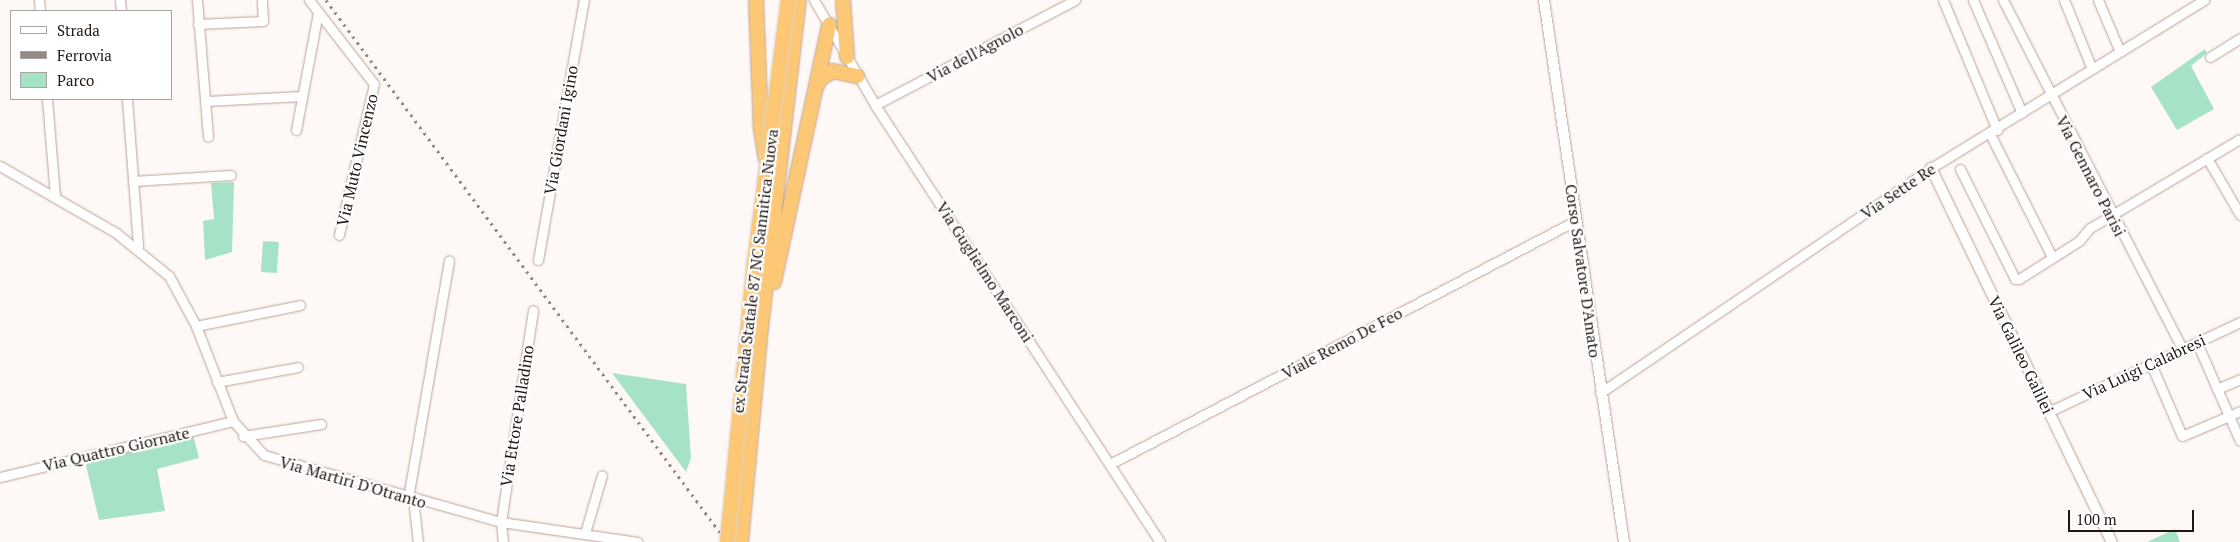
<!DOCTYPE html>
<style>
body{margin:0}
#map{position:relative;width:2240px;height:542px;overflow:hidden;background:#fef8f6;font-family:"PT Serif",serif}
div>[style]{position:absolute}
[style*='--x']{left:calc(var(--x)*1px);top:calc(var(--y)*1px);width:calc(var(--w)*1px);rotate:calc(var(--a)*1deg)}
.green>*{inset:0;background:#a6e3c6;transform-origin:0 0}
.roads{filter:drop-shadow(0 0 1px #bca295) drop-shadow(0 0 1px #bca295)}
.minor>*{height:9px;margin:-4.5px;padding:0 4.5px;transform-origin:4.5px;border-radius:4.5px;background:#fff}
.tertiary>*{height:10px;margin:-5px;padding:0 5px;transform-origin:5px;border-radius:5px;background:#fff}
.trunk>*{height:14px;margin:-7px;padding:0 7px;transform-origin:7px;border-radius:7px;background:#fcc876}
.rail>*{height:2.5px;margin-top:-1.25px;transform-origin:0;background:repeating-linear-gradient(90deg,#928a87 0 2.5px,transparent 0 7.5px)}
.bridges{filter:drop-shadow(0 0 1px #d7d5d5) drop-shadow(0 0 1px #d7d5d5)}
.trunk-bridge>*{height:14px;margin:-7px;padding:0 7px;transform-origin:7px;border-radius:7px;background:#fcc876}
span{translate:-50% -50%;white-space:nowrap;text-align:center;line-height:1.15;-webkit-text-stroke:4.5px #fff;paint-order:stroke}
.street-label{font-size:16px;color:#221813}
.legend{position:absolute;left:10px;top:10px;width:162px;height:90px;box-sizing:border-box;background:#fff;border:1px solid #a7a3a1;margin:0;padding:6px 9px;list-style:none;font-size:15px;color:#221813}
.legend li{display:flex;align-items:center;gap:10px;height:25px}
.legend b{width:25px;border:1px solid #a7a3a1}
.scale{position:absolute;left:2068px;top:510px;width:126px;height:22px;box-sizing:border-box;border:2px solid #221813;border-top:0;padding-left:6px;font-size:15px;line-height:18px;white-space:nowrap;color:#221813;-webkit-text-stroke:4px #fff;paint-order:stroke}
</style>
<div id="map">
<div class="green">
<div style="clip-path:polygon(2205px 49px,2207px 53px,2191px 66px,2214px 109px,2177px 130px,2151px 87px)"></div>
<div style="clip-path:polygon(234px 182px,232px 252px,205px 260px,203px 221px,214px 219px,211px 183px)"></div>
<div style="left:263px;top:241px;width:16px;height:31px;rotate:4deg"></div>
<div style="clip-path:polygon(612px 373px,686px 384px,691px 458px,686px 472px)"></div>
<div style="clip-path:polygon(193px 435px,199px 458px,157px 469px,165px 511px,99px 520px,85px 461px)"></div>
<div style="clip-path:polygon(2175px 529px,2180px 542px,2147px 542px)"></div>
</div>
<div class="roads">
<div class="minor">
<div style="--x:39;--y:0;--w:11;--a:85"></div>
<div style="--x:120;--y:0;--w:11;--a:85"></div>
<div style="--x:197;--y:0;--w:137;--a:85.4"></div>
<div style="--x:309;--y:0;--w:106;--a:52.3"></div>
<div style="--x:374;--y:84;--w:155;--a:103.1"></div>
<div style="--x:814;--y:0;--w:121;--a:59.8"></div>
<div style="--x:875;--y:105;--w:522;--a:56.89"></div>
<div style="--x:1943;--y:0;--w:141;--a:67.4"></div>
<div style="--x:1973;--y:0;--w:123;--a:66.6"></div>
<div style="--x:2003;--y:0;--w:394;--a:62.8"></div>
<div style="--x:2064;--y:0;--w:74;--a:67.9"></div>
<div style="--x:2098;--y:0;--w:56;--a:67.1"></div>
<div style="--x:198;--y:24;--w:65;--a:-2.6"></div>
<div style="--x:263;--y:21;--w:21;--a:-93"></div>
<div style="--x:2210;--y:57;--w:36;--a:-32"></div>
<div style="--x:47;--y:99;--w:98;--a:85.3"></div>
<div style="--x:127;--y:99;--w:148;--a:85.7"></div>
<div style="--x:206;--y:101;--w:96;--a:-3"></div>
<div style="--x:875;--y:105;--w:226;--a:-27.7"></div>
<div style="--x:296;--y:130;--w:119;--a:-79.4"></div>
<div style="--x:1990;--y:134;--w:138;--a:63.2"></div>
<div style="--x:2207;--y:158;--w:66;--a:59.9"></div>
<div style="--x:0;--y:166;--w:133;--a:29.9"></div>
<div style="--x:115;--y:232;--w:70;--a:39.2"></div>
<div style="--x:169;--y:276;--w:57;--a:61.6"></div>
<div style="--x:196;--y:326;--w:102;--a:68.7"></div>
<div style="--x:233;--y:421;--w:46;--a:47.6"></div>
<div style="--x:264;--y:455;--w:246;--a:15.8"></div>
<div style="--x:501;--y:522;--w:138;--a:8.3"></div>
<div style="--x:1960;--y:169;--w:123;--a:63.4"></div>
<div style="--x:2015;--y:279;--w:4;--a:0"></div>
<div style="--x:2019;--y:279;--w:71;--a:-32.3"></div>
<div style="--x:2079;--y:241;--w:17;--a:-50"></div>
<div style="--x:2090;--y:228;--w:174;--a:-30.7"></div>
<div style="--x:133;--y:181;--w:98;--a:-3.5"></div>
<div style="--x:538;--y:260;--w:264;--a:-80"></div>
<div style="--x:196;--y:326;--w:106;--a:-11.4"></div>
<div style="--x:2197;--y:343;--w:80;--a:66.3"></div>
<div style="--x:2229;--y:416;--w:12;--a:-24"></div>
<div style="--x:2151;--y:364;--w:78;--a:66.7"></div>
<div style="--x:2182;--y:436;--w:51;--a:-23.1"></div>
<div style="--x:2229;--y:416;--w:27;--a:66"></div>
<div style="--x:217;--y:382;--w:82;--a:-10.5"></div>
<div style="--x:2217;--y:389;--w:25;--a:-23"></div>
<div style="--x:1600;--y:393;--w:400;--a:-34.2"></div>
<div style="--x:1931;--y:168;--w:321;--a:-31.6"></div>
<div style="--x:2048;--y:412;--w:212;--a:-25.1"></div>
<div style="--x:243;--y:436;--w:79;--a:-8.7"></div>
<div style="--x:1110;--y:464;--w:525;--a:-27.59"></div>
<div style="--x:0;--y:477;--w:240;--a:-13.5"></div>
<div style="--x:408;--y:498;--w:241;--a:-80.2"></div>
<div style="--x:413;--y:499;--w:43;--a:83.4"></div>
<div style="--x:585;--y:533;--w:60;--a:-73.7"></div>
<div style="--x:503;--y:542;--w:20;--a:-96"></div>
<div style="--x:501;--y:522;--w:214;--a:-81.4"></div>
</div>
<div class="tertiary">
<div style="--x:1544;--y:0;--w:548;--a:81.6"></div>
<div style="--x:1931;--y:168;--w:415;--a:64.2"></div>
</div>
<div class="trunk">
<div style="--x:756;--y:0;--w:129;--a:87.8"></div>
<div style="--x:761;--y:129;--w:30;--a:81"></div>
<div style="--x:843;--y:0;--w:57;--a:86"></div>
<div style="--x:817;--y:86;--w:8;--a:-67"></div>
<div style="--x:820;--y:79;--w:15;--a:-32"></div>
<div style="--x:833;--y:71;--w:25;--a:12"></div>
<div style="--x:774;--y:282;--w:263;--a:-77.9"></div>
<div style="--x:741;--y:542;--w:216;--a:-84.7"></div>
<div style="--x:761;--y:327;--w:329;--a:-83.4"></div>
</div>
</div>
<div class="rail">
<div style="--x:326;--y:0;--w:674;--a:53.5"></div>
</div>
<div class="bridges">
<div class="trunk-bridge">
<div style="--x:727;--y:542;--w:279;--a:-84.5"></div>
<div style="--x:754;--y:264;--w:266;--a:-82.7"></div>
</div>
</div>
<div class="street-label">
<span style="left:975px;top:53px;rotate:-28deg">Via dell'Agnolo</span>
<span style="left:561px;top:130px;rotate:-80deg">Via Giordani Igino</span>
<span style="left:357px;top:160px;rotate:-77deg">Via Muto Vincenzo</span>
<span style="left:2091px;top:176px;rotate:63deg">Via Gennaro Parisi</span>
<span style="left:1898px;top:191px;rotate:-34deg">Via Sette Re</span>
<span style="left:755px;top:271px;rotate:-83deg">ex Strada Statale 87 NC Sannitica Nuova</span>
<span style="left:1583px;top:271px;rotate:82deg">Corso Salvatore D'Amato</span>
<span style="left:985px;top:272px;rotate:57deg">Via Guglielmo Marconi</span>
<span style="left:1342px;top:343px;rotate:-28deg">Viale Remo De Feo</span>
<span style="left:2021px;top:355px;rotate:64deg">Via Galileo Galilei</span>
<span style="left:2144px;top:367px;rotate:-25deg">Via Luigi Calabresi</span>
<span style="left:517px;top:416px;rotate:-81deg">Via Ettore Palladino</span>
<span style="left:116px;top:449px;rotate:-13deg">Via Quattro Giornate</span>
<span style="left:353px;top:482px;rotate:16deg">Via Martiri D'Otranto</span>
</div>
<ul class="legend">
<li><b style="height:6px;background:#fff"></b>Strada</li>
<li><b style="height:6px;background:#928a87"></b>Ferrovia</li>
<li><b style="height:14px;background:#a6e3c6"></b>Parco</li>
</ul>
<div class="scale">100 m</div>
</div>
